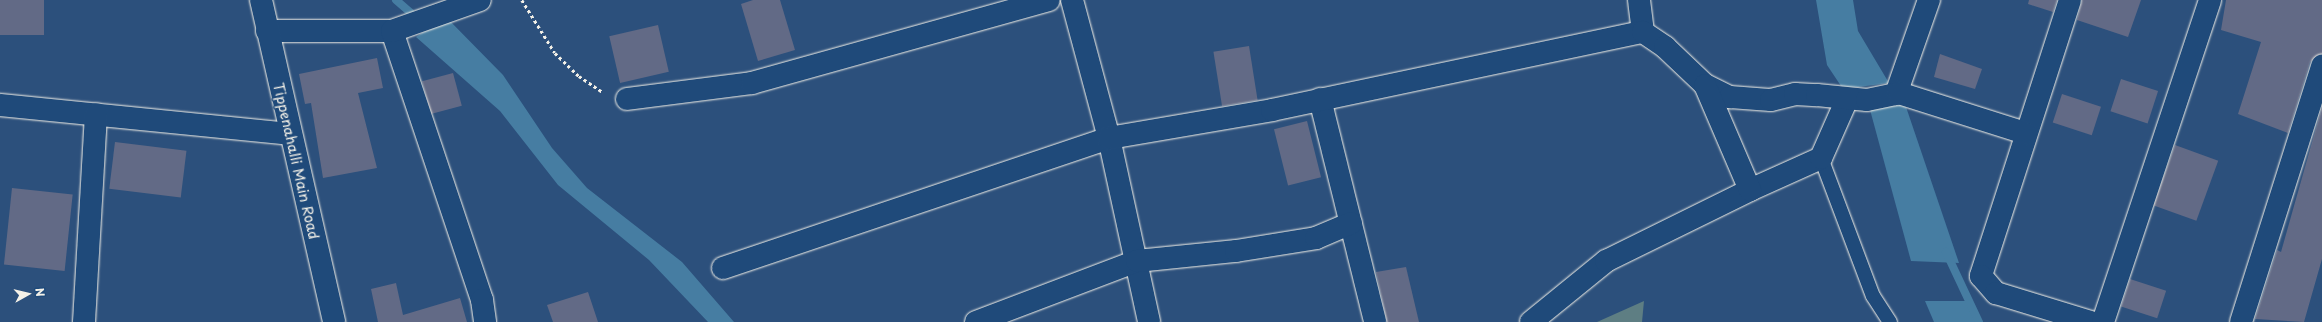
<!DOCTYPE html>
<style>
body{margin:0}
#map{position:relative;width:2322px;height:322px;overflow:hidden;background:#2c507c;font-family:"Playpen Sans",sans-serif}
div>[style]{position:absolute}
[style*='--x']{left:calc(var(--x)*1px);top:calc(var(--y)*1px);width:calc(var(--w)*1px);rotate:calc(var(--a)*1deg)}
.green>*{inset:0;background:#5e7e83}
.water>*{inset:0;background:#467da2}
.stream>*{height:8px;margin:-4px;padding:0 4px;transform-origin:4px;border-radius:4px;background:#467da2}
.building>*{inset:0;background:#626a86;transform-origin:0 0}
.path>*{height:2.5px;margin-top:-1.25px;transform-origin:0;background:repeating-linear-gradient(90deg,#f4f1e8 0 3px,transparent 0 6px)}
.roads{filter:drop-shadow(0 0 1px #f4f1e8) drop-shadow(0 0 1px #f4f1e8)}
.lane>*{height:14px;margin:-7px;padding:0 7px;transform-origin:7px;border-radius:7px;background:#1f4a7a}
.street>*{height:22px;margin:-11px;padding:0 11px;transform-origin:11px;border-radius:11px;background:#1f4a7a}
.secondary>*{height:22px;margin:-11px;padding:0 11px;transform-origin:11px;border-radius:11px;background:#1f4a7a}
span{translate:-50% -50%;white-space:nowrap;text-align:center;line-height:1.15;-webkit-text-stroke:3px #1f4a7a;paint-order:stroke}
.street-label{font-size:14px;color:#f4f1e8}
.north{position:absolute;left:8px;top:274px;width:40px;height:40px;-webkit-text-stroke:3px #1f4a7a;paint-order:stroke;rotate:82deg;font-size:11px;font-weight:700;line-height:16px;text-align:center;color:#f4f1e8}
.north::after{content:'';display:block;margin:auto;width:14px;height:18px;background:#f4f1e8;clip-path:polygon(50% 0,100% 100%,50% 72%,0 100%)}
</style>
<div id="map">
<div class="green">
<div style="clip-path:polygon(1644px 301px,1642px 322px,1597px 322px)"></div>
</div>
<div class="water">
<div style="clip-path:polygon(1816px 0,1853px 0,1858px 31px,1889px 83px,1843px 89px,1827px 65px)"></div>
<div style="clip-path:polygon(446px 17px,503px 75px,552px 148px,587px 188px,682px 262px,734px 322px,708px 322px,649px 260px,558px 185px,500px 111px,416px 37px)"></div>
<div style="clip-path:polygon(1904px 101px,1959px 263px,1911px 261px,1869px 106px)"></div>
<div style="clip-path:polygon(1925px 301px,1970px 301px,1983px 322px,1934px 322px)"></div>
</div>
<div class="stream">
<div style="--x:396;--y:0;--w:29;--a:41"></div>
<div style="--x:1946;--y:252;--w:77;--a:64.8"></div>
</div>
<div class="building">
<div style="left:0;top:0;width:44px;height:35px"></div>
<div style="clip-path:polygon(753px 0,780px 0,795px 50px,758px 61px,741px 4px)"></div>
<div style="clip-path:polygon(2029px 0,2057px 0,2053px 12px,2028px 4px)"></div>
<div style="clip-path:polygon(2082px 0,2141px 0,2128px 37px,2077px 20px)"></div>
<div style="clip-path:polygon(2226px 0,2322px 0,2322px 54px,2310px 62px,2288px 133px,2238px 114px,2261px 42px,2221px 30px)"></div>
<div style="left:658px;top:25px;width:48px;height:50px;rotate:77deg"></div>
<div style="left:1249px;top:46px;width:55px;height:36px;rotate:81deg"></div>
<div style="clip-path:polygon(1940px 54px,1982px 69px,1975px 89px,1934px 77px)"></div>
<div style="clip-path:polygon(377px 58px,383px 88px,358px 93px,377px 168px,323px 178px,311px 103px,305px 104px,299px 74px)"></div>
<div style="left:453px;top:73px;width:34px;height:32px;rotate:75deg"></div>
<div style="left:2121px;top:79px;width:39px;height:34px;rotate:18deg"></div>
<div style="left:2062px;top:94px;width:41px;height:30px;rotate:18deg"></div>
<div style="clip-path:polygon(2322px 107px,2322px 259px,2304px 322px,2255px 319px,2277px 250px,2281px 252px)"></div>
<div style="left:1307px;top:121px;width:58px;height:34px;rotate:76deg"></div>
<div style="left:115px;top:142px;width:72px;height:47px;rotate:7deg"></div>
<div style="left:2175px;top:145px;width:46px;height:64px;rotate:20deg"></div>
<div style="left:12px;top:188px;width:61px;height:77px;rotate:6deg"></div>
<div style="clip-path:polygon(1406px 267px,1419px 322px,1387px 322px,1376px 272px)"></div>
<div style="left:2130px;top:279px;width:38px;height:29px;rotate:18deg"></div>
<div style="clip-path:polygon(396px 283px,403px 315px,460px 298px,467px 322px,378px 322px,371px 289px)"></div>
<div style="clip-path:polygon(588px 292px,598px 322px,553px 322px,547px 305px)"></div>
</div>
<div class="path">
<div style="--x:522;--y:0;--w:62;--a:58.1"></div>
<div style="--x:555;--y:53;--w:33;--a:44"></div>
<div style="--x:579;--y:76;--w:29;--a:34"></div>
</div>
<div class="roads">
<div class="lane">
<div style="--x:1821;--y:158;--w:147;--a:69.4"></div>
<div style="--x:1873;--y:296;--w:31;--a:57"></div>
</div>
<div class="street">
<div style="--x:1072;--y:0;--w:143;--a:75"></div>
<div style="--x:1109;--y:138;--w:188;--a:77.7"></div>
<div style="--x:1639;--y:0;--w:32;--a:83"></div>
<div style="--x:2070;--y:0;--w:290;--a:107.9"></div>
<div style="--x:1981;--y:276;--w:23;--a:49"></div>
<div style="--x:1996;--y:293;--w:99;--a:17"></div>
<div style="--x:267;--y:31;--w:125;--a:0"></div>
<div style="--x:392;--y:31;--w:284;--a:71.5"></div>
<div style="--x:482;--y:300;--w:22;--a:82"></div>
<div style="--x:392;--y:31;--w:93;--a:-19.4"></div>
<div style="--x:1896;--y:94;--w:100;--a:-70.7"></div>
<div style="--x:627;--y:99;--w:126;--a:-7.3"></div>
<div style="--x:752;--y:83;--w:308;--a:-15.6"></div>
<div style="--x:1320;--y:99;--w:230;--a:76.1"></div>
<div style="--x:0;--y:105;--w:290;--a:5.7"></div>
<div style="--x:1750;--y:190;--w:78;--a:-24.3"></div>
<div style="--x:1821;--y:158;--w:64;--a:-66.2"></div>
<div style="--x:723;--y:268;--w:407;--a:-18.6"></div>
<div style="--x:1109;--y:138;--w:165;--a:-9.7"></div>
<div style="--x:1272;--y:110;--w:379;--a:-11.9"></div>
<div style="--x:1643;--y:32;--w:27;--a:34"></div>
<div style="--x:1665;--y:47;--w:55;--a:43.5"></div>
<div style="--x:1705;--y:85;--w:28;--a:26"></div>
<div style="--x:1730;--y:97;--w:41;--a:4.2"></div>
<div style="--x:1771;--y:100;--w:25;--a:-14"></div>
<div style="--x:1795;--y:94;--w:22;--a:3"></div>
<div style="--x:1817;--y:95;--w:50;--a:5.7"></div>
<div style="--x:1867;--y:100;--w:33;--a:-12"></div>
<div style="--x:1899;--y:93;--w:132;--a:17.6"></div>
<div style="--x:84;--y:322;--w:208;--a:-86.7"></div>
<div style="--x:976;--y:322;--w:172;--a:-20.8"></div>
<div style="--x:1137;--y:261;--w:100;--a:-5.8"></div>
<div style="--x:1236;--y:251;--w:81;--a:-9.2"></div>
<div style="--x:1316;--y:238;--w:38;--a:-23"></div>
<div style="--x:1531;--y:322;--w:97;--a:-39.1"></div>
<div style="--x:1606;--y:261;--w:161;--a:-26.2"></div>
<div style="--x:1750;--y:190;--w:114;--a:-113.2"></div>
<div style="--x:2103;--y:322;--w:339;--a:-71.6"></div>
<div style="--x:2241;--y:322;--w:269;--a:-72.4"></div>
</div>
<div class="secondary">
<div style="--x:261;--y:0;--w:330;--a:77.2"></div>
</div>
</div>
<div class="street-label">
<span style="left:296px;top:161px;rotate:77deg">Tippenahalli Main Road</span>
</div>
<div class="north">N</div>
</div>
